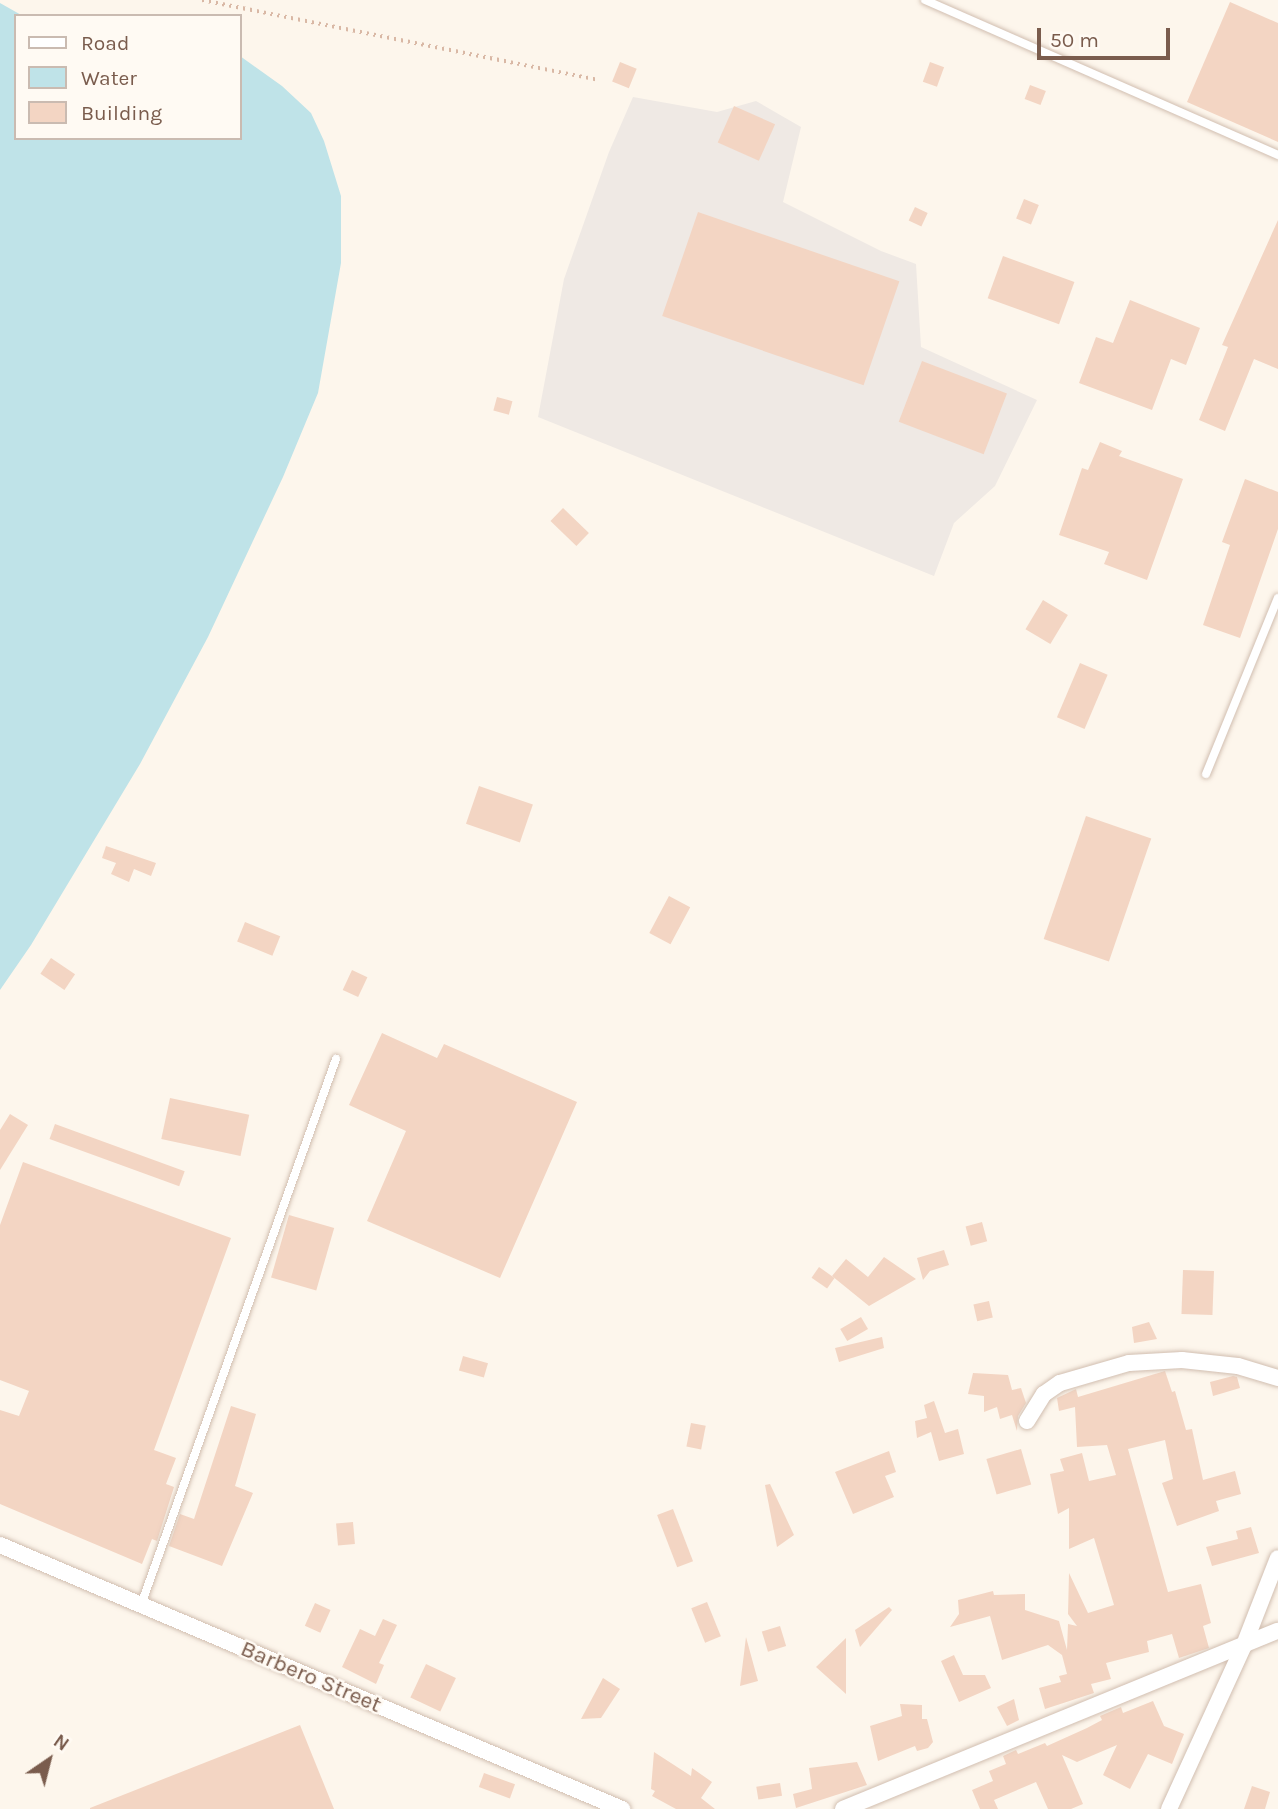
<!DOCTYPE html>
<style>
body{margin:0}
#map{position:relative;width:1278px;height:1809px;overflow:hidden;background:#fdf6ec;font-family:Karla,sans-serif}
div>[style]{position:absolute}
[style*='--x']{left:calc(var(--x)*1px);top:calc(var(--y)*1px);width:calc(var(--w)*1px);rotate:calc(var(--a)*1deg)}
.industrial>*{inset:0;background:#efe9e4}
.water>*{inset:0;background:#bfe3e8}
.building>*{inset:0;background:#f3d5c3;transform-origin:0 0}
.path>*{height:3.5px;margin-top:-1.75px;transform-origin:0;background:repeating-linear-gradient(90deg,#d9b8a5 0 2px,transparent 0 7px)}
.roads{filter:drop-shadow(0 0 2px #d1beb0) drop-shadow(0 0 2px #d1beb0)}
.lane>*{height:8px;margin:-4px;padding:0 4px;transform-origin:4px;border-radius:4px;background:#fff}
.street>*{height:16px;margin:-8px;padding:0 8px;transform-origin:8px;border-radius:8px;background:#fff}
span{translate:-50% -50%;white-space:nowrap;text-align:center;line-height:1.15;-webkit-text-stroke:5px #fffaf3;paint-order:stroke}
.street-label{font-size:23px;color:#7a5c4d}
.legend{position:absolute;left:14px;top:14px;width:228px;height:126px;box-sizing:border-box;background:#fffaf3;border:2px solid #cabbb1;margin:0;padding:9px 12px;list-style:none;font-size:21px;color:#7a5c4d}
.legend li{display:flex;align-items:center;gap:14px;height:35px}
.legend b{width:35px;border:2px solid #cabbb1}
.north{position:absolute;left:14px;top:1725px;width:70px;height:70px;-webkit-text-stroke:5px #fffaf3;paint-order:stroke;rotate:35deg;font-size:19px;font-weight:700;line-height:28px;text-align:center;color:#7a5c4d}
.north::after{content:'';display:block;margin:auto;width:24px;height:32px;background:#7a5c4d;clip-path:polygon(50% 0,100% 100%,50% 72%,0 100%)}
.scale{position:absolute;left:1037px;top:28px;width:133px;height:32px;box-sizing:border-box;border:4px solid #7a5c4d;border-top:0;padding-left:9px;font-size:21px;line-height:24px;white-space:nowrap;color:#7a5c4d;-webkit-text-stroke:5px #fffaf3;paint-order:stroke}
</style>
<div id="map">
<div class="industrial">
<div style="clip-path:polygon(633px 97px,717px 112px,756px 101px,801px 127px,783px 202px,881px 251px,916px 264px,921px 347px,1037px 400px,995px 486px,954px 523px,934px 576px,538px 417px,564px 279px,609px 152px)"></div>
</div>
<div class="water">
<div style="clip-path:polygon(0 3px,23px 16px,16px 16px,16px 138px,240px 138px,240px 56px,282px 86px,311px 113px,324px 141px,341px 196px,341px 263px,318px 393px,283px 477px,208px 637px,140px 764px,31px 945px,0 990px)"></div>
</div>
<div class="building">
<div style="clip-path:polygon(1230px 2px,1278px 23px,1278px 142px,1187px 102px)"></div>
<div style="left:620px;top:62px;width:18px;height:21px;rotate:22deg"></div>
<div style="left:930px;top:62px;width:15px;height:21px;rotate:20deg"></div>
<div style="left:1030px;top:85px;width:17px;height:15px;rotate:21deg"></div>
<div style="left:734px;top:106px;width:45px;height:40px;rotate:24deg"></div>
<div style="left:1024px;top:199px;width:16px;height:21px;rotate:22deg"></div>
<div style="left:915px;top:207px;width:14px;height:15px;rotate:25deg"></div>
<div style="left:698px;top:212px;width:213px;height:110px;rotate:19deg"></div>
<div style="clip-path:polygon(1278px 220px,1278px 369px,1254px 359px,1225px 431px,1199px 420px,1228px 347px,1222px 345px)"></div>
<div style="left:1003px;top:256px;width:76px;height:45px;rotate:20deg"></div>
<div style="clip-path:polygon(1130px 300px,1200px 328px,1186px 365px,1171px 359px,1152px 410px,1079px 383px,1096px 337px,1113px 343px)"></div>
<div style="left:922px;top:361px;width:91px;height:65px;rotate:21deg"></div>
<div style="left:497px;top:397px;width:16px;height:14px;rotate:15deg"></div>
<div style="clip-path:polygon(1100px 442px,1122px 451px,1119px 456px,1183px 479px,1147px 580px,1104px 564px,1109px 552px,1059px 535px,1082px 468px,1088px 470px)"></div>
<div style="clip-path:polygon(1245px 479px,1278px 492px,1278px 529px,1240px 638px,1203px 625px,1230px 545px,1222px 542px)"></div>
<div style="left:563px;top:508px;width:36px;height:18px;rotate:44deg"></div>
<div style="left:1043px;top:600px;width:29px;height:34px;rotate:31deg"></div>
<div style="left:1080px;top:663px;width:30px;height:59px;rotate:23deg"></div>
<div style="left:479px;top:786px;width:57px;height:40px;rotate:19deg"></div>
<div style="left:1086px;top:816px;width:69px;height:130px;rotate:19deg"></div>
<div style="clip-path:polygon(106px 846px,156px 863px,151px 876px,134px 869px,129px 882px,111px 874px,116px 863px,102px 858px)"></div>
<div style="left:669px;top:896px;width:24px;height:42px;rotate:28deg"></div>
<div style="left:245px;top:922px;width:38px;height:21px;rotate:22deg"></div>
<div style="left:51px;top:958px;width:29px;height:19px;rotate:34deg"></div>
<div style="left:352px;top:970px;width:17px;height:22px;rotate:25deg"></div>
<div style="clip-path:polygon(382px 1033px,437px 1058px,444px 1044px,577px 1102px,500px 1278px,367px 1221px,406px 1131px,349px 1105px)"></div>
<div style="left:170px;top:1098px;width:81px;height:42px;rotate:12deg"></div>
<div style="clip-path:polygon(10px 1114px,28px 1125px,0 1170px,0 1130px)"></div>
<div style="left:55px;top:1124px;width:138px;height:16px;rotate:20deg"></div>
<div style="clip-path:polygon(23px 1162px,231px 1238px,154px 1450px,176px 1458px,166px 1484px,174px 1487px,157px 1541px,152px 1539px,142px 1564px,0 1504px,0 1410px,19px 1416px,29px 1391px,0 1380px,0 1225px)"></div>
<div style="left:289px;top:1215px;width:47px;height:65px;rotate:16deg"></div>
<div style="left:982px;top:1222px;width:20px;height:17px;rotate:75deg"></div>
<div style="clip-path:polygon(944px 1250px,949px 1265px,930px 1271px,923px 1280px,917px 1258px)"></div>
<div style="clip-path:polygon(884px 1257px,916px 1279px,869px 1306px,832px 1276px,846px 1259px,868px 1277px)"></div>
<div style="left:819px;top:1267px;width:19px;height:13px;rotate:35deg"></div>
<div style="left:1183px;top:1270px;width:31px;height:44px;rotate:2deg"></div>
<div style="left:989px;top:1301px;width:17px;height:16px;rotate:77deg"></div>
<div style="left:861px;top:1317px;width:14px;height:24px;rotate:60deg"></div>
<div style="clip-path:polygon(1149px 1322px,1157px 1339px,1134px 1343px,1132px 1327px)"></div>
<div style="clip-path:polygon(882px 1337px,884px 1348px,839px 1362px,835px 1348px)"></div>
<div style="left:463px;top:1356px;width:26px;height:15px;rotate:16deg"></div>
<div style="clip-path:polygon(1165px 1371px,1172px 1392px,1175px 1391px,1186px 1430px,1192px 1429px,1203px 1480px,1235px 1471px,1241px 1494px,1216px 1501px,1219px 1511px,1177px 1526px,1162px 1483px,1173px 1479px,1165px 1440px,1128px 1449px,1168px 1592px,1201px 1584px,1211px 1623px,1203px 1626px,1209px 1648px,1179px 1658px,1172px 1634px,1147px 1641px,1149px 1652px,1106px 1663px,1111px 1679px,1091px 1684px,1094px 1693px,1045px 1709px,1039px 1688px,1061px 1682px,1059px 1676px,1067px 1674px,1062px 1655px,1048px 1645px,1002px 1660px,990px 1616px,950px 1627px,959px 1614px,958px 1600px,993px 1591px,994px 1595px,1025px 1594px,1025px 1610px,1059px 1621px,1067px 1650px,1068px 1624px,1077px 1626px,1068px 1614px,1069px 1573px,1088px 1613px,1114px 1605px,1094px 1538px,1069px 1549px,1069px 1508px,1058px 1514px,1050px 1474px,1064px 1471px,1060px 1459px,1082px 1453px,1089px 1481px,1116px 1475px,1107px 1445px,1077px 1447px,1075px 1407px,1059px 1411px,1057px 1398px,1076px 1389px,1078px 1397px)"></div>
<div style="clip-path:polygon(973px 1373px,1008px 1375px,1012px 1390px,1021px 1388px,1026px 1403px,1018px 1416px,1017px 1431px,1012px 1415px,1000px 1419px,997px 1407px,984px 1412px,984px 1396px,968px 1394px)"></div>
<div style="clip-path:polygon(1233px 1376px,1237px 1377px,1240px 1388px,1213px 1396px,1210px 1382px)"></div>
<div style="clip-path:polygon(934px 1401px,945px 1433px,958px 1429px,964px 1454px,939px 1461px,931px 1432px,917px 1438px,915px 1421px,927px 1418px,924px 1405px)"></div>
<div style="clip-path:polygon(231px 1406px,256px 1414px,235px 1486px,253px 1493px,222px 1566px,169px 1546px,180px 1514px,194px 1519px)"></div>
<div style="left:691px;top:1423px;width:15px;height:24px;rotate:11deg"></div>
<div style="left:1021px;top:1449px;width:37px;height:36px;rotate:74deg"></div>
<div style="clip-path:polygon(889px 1451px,896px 1472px,885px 1476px,894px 1497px,853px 1514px,835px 1472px)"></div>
<div style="clip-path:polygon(770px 1484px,794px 1535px,777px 1547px,765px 1485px)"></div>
<div style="left:673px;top:1509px;width:56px;height:17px;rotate:69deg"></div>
<div style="left:353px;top:1522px;width:22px;height:17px;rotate:85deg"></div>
<div style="clip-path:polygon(1251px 1527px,1259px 1553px,1212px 1566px,1206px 1547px,1238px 1539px,1236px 1531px)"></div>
<div style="left:707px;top:1602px;width:37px;height:17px;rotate:68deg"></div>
<div style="left:315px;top:1603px;width:17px;height:25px;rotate:24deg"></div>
<div style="clip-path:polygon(889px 1607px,892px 1610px,860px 1647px,855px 1630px)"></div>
<div style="clip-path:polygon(383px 1619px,397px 1625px,379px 1663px,384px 1665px,376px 1684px,342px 1667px,360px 1629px,375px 1636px)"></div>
<div style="left:780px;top:1626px;width:21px;height:19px;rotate:73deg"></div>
<div style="clip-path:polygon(746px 1637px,758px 1681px,740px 1686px)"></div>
<div style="clip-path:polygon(846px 1638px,846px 1694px,816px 1667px)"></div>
<div style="clip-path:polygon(954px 1655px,963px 1675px,985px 1675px,991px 1688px,959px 1702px,941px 1661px)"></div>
<div style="left:426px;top:1664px;width:33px;height:37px;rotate:25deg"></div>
<div style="clip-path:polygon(603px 1678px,620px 1689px,601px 1718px,581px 1719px)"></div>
<div style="clip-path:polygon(1014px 1699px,1019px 1720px,1007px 1726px,997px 1707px)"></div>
<div style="clip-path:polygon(1153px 1701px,1164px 1726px,1184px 1734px,1172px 1764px,1148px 1754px,1130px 1789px,1103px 1775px,1117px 1745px,1077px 1762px,1062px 1755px,1083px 1804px,1071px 1809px,1048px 1809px,1036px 1782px,994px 1800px,998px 1809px,980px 1809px,972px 1790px,993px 1781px,989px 1771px,1006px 1764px,1003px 1756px,1016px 1750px,1018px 1754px,1045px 1743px,1047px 1746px,1087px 1728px,1102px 1720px,1100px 1716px,1121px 1707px,1123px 1713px)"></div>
<div style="clip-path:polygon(900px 1704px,922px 1705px,922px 1719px,927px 1719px,933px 1742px,928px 1748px,917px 1751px,915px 1746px,878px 1761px,870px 1726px,902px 1716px)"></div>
<div style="clip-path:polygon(300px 1725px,334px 1809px,90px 1809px,90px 1808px)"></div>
<div style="clip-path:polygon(654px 1752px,691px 1776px,692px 1768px,712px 1782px,701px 1798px,715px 1809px,676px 1809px,652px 1796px,655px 1791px,651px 1789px)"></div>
<div style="clip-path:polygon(857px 1762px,867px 1785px,796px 1808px,793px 1794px,812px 1789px,809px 1768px)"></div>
<div style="left:484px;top:1773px;width:33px;height:15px;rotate:20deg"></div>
<div style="left:780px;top:1783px;width:13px;height:24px;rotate:81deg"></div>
<div style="clip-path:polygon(1252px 1786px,1270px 1792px,1265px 1809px,1244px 1809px)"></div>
</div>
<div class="path">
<div style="--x:202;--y:0;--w:403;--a:11.4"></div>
</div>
<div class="roads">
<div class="lane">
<div style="--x:925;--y:0;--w:386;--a:23.7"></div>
<div style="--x:1206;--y:774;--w:190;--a:-67.8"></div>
<div style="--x:141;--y:1605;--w:580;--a:-70.35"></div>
</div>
<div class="street">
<div style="--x:1027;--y:1421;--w:32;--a:-58"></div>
<div style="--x:1044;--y:1394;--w:19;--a:-35"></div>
<div style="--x:1060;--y:1383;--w:72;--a:-16.2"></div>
<div style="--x:1129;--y:1363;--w:53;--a:-3.2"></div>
<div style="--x:1182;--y:1360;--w:56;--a:6.1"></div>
<div style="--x:1238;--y:1366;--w:42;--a:16.7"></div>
<div style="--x:0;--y:1545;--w:676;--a:23"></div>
<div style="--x:843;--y:1809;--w:470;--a:-22.3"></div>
<div style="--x:1169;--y:1809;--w:180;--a:-65.4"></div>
<div style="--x:1244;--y:1645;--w:93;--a:-68.7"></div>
</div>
</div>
<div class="street-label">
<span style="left:311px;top:1677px;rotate:23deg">Barbero Street</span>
</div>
<ul class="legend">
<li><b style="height:9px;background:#fff"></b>Road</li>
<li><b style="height:19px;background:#bfe3e8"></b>Water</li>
<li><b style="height:19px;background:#f3d5c3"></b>Building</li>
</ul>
<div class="north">N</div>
<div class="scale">50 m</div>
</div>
